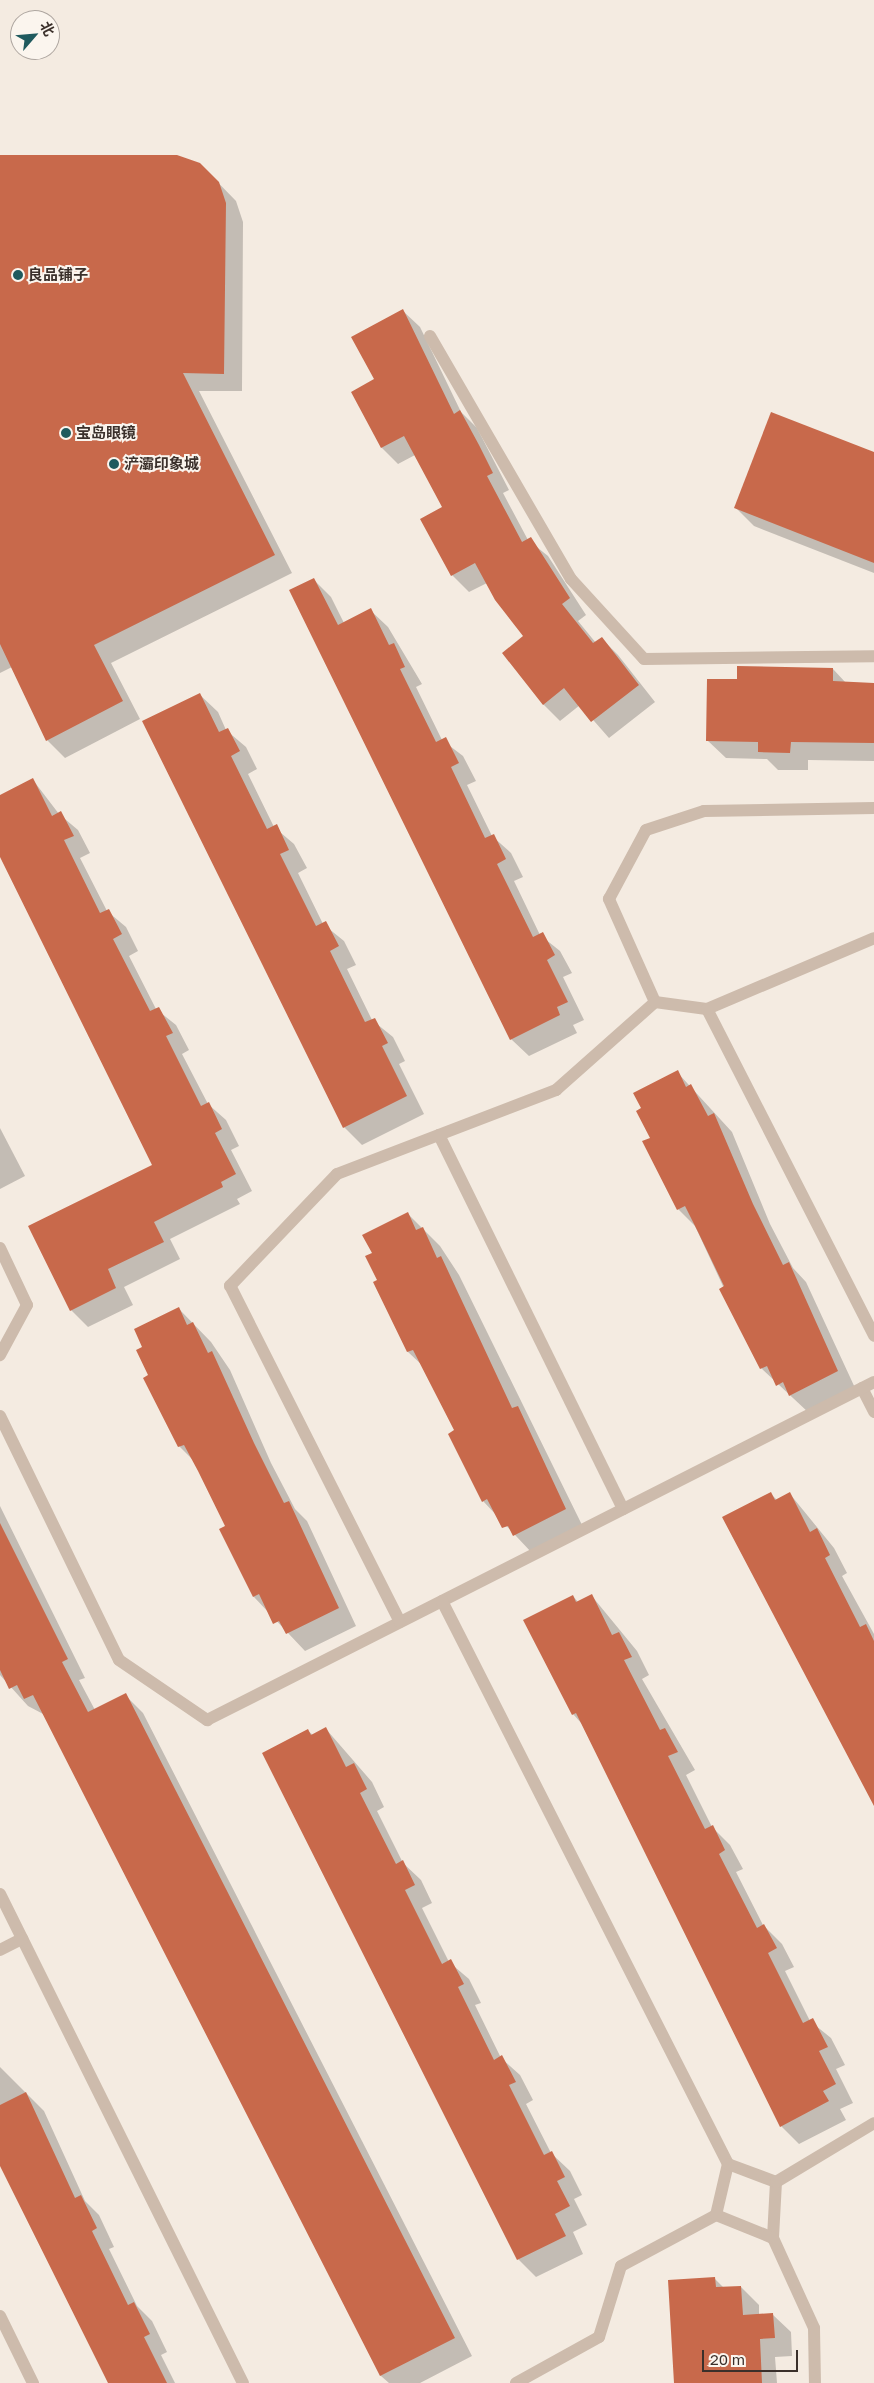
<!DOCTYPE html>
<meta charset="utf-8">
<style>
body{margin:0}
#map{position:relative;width:874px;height:2383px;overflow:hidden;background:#f4ebe1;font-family:"Golos Text","Noto Sans SC",sans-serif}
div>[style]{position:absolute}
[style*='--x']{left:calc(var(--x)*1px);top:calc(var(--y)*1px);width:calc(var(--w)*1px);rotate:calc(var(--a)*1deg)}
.shadow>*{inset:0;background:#0003}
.building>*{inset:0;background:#c8694b}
.minor>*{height:12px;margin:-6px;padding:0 6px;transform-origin:6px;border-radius:6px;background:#cdbbac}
.dots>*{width:14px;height:14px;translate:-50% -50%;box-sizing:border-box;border:2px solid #fbf5ee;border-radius:50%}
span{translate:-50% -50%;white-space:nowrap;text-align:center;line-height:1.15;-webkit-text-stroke:4px #fbf5ee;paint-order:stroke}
.poi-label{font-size:15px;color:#3b302b;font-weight:700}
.left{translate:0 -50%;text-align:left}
.north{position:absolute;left:10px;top:10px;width:50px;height:50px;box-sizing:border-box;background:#fbf5ee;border:1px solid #aea6a0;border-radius:50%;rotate:63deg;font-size:14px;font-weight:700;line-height:20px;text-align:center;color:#3b302b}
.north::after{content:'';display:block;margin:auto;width:18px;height:22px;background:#1f5a5e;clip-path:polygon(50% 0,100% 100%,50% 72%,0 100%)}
.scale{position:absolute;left:702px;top:2350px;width:96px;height:22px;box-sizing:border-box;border:2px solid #3b302b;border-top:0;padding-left:6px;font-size:15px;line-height:18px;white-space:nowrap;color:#3b302b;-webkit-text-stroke:4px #fbf5ee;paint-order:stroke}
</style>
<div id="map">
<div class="shadow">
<div style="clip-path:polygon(0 156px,200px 164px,236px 201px,243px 222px,242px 391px,199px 391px,292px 573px,111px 663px,140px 719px,65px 758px,47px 740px,12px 667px,0 673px)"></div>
<div style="clip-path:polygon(403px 311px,420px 327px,461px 412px,477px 428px,509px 490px,503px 493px,528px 540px,548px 556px,586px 615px,578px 621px,596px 643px,602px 639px,618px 655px,655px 702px,609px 738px,580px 705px,560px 721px,543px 704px,525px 637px,487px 583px,469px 592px,452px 575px,444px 508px,415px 455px,398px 464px,382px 448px,375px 380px)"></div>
<div style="clip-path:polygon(874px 453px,874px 573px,754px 526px,736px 508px)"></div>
<div style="clip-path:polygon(313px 579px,331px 597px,344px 623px,370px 610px,388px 627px,422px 684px,416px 687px,442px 740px,463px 756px,476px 781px,467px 785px,492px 836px,511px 853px,523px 877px,514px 881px,540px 935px,560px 951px,572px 973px,563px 977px,584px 1020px,573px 1025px,577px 1033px,529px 1056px,511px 1039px)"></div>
<div style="clip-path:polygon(833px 669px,846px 683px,874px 683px,874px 761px,808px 760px,808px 770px,778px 770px,767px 759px,726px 758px,707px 740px,739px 681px)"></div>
<div style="clip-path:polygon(199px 694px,218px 712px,226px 730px,246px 747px,257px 769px,248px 774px,274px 827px,294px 844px,307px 868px,298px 873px,323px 924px,344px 941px,356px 965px,347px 969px,372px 1020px,393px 1037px,405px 1061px,399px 1064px,424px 1114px,362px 1145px,344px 1127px)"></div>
<div style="clip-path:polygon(33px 780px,59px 814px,78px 830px,90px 853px,80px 858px,107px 911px,126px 927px,138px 951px,129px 956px,156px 1009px,176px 1025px,189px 1050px,182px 1054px,208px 1104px,226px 1120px,239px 1146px,231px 1150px,252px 1191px,237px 1199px,240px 1204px,170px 1239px,180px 1259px,124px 1287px,133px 1305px,88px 1327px,71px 1310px,153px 1165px,0 855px,0 796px)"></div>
<div style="clip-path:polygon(677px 1072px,732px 1132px,770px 1224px,793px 1268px,806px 1282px,856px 1390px,809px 1413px,761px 1368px,695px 1226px,678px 1209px,644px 1142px,651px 1139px)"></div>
<div style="clip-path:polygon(0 1128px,25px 1176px,0 1189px)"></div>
<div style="clip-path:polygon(408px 1214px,440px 1246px,459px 1275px,583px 1527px,532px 1553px,483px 1501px,456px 1431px,423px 1366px,408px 1352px,379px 1281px,373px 1253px)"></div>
<div style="clip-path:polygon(179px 1309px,211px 1342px,230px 1370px,271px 1463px,295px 1509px,307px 1521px,356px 1626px,305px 1651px,254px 1597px,221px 1529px,227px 1526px,194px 1461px,179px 1446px,150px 1376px,144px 1348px)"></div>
<div style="clip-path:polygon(771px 1494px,777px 1500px,790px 1494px,834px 1548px,847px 1573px,842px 1576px,874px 1634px,874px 1803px,723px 1518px)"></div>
<div style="clip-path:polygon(0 1506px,85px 1678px,79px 1680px,95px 1710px,125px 1695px,143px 1713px,472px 2356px,420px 2383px,389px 2383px,381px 2376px,45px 1715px,28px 1706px,0 1675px)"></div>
<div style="clip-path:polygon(591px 1595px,637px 1651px,649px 1675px,642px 1679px,695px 1770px,686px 1775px,712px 1827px,730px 1845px,743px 1869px,736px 1872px,763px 1925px,782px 1944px,794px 1967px,785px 1971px,810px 2021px,831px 2038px,845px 2065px,836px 2069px,853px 2103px,840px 2109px,846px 2120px,799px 2144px,781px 2126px,582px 1724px,573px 1714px,573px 1596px,578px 1602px)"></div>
<div style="clip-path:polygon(326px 1729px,372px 1782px,384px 1807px,377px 1811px,403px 1863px,421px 1880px,432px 1903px,422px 1908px,449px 1962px,469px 1979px,481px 2003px,475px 2005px,501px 2058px,520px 2075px,533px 2100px,526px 2104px,551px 2153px,570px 2171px,582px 2195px,574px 2199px,587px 2225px,573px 2232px,583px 2254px,536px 2277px,518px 2259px,308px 1731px,313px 1735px)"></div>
<div style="clip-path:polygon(0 2067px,44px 2111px,85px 2201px,99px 2215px,114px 2247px,109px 2249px,137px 2306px,152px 2321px,167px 2352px,161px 2355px,175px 2383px,112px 2383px,0 2162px)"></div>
<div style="clip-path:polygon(715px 2279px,724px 2288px,741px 2287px,759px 2305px,759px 2315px,772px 2314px,791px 2332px,792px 2356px,775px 2357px,777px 2383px,675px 2383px)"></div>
</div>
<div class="building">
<div style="clip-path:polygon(0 155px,177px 155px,200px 163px,219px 182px,226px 203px,224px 374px,183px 373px,275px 555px,94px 645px,123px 701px,46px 741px,0 644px)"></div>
<div style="clip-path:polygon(403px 309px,454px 414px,460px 410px,479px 445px,493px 473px,487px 476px,522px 542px,531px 537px,570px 598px,562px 604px,593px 643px,602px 637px,639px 685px,591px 722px,564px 688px,543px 705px,502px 653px,523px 636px,495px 600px,475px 563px,451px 576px,420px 519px,442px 507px,404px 436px,381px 448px,351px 392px,374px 379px,351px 337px)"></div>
<div style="clip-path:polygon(771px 412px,874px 452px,874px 563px,734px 508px)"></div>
<div style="clip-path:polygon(314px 578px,338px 625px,371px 608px,389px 645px,394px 643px,405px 667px,400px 669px,436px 742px,446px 737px,459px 763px,451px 767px,485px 838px,494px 834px,506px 859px,497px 864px,533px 937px,543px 932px,555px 955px,547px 960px,568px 1002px,557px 1007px,560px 1015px,510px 1040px,289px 590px)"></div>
<div style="clip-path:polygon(737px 666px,833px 668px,833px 681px,874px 683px,874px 743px,791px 742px,790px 753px,758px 752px,758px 742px,706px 741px,707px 679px,737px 679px)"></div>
<div style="clip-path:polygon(200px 693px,219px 732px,228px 728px,240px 751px,231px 756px,267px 829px,277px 824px,289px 850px,280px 854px,316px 926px,326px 921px,339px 946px,330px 951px,365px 1022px,375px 1018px,388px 1043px,382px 1046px,407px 1096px,343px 1128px,142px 721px)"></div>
<div style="clip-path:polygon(33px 778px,52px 816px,61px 811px,74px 836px,64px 840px,100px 913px,109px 909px,122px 934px,113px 939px,150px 1011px,159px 1007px,173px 1033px,166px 1036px,201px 1106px,209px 1102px,222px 1129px,215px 1133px,236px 1174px,221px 1182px,223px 1187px,154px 1222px,164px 1242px,108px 1269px,116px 1288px,70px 1311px,28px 1226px,152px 1165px,0 857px,0 795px)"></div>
<div style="clip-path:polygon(678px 1070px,686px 1087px,691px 1084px,708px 1116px,714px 1113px,753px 1204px,783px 1265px,789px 1262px,838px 1371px,789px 1396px,783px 1382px,776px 1386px,767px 1366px,760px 1369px,719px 1289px,724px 1286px,699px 1234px,685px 1206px,677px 1210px,642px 1141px,650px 1138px,636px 1111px,641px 1108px,633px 1093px)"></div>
<div style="clip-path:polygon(408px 1212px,416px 1230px,423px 1227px,437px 1258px,441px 1256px,512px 1408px,518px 1406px,566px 1509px,513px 1536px,508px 1526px,502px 1528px,487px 1499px,482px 1502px,448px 1434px,454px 1430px,413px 1350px,407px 1352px,373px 1282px,377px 1280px,365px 1256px,372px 1253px,362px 1235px)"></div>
<div style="clip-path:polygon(179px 1307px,187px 1325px,193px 1322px,208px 1353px,212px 1351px,254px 1443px,284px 1503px,289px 1501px,339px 1608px,286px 1634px,279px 1621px,273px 1624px,259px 1594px,253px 1597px,219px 1529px,225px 1526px,198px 1471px,184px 1445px,178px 1447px,143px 1378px,148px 1375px,136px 1350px,142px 1347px,134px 1329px)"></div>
<div style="clip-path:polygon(771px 1492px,775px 1500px,790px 1492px,810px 1532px,817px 1528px,830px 1555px,825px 1558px,860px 1627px,866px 1624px,874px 1641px,874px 1806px,722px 1517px)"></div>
<div style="clip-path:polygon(0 1523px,68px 1659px,62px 1662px,88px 1712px,126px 1693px,455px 2338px,380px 2376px,33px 1695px,24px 1699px,17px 1685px,9px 1689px,0 1670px)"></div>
<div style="clip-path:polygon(592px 1594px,612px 1635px,619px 1632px,632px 1657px,624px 1660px,660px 1730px,665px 1728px,678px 1752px,668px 1756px,705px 1829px,713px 1825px,725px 1850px,719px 1854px,757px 1928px,764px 1924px,777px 1948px,768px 1953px,803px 2023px,813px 2018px,828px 2047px,819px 2051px,836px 2084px,823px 2091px,829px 2101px,780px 2127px,576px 1713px,572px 1715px,523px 1620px,573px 1595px,576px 1602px)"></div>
<div style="clip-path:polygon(326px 1727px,346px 1767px,354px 1763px,367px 1789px,360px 1793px,396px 1864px,403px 1860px,415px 1885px,405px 1890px,442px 1964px,451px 1959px,464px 1984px,458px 1987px,494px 2060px,502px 2055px,516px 2082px,509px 2085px,544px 2155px,552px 2151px,565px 2177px,557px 2181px,570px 2206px,555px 2214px,566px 2236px,517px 2260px,262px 1753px,308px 1729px,311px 1735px)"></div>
<div style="clip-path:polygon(26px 2092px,75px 2198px,81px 2195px,97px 2228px,92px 2231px,128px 2305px,134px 2302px,150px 2334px,144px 2337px,167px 2383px,108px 2383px,0 2166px,0 2105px)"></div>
<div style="clip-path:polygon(715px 2277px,716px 2287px,741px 2286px,743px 2315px,773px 2313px,775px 2338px,760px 2339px,762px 2383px,674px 2383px,668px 2280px)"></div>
</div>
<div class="minor">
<div style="--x:430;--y:336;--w:281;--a:59.9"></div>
<div style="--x:571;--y:579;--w:108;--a:47.6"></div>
<div style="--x:644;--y:659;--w:230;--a:-0.7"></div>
<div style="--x:655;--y:1002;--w:113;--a:-114.1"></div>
<div style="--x:609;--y:899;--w:78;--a:-61.8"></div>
<div style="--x:646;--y:830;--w:61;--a:-18.1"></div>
<div style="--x:704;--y:811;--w:170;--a:-1"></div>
<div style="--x:707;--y:1009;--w:367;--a:62.9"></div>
<div style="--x:439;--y:1135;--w:417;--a:63.8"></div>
<div style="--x:0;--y:1248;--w:63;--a:64.7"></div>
<div style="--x:27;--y:1305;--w:57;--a:118.4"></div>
<div style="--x:862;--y:1388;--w:27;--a:63"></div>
<div style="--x:0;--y:1416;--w:271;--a:64"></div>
<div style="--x:119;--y:1660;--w:107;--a:34.3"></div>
<div style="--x:207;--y:1720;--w:748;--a:-26.87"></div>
<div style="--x:442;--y:1601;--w:631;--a:63.07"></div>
<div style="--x:400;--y:1622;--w:377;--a:-116.8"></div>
<div style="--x:230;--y:1286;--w:155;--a:-46.3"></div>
<div style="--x:337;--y:1174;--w:235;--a:-21"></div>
<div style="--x:556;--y:1090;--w:132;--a:-41.6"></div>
<div style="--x:655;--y:1002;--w:52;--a:7.7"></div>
<div style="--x:707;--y:1009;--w:181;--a:-23"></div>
<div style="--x:0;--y:1894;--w:546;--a:63.58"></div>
<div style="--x:0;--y:1950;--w:25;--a:-27"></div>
<div style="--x:776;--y:2182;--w:56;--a:93.1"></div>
<div style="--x:773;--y:2238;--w:99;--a:65.5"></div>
<div style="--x:814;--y:2328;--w:55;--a:89"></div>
<div style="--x:716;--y:2215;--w:61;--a:22"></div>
<div style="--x:0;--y:2316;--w:75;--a:63.8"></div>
<div style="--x:516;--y:2383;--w:95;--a:-29"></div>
<div style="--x:599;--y:2337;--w:74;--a:-72.8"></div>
<div style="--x:621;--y:2266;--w:108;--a:-28.2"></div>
<div style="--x:716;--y:2215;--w:52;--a:-76.8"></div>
<div style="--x:728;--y:2164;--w:51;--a:20.6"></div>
<div style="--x:776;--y:2182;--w:114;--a:-31"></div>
</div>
<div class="dots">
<div style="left:18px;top:275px;background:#1f5a5e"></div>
<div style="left:66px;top:433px;background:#1f5a5e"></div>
<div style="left:114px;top:464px;background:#1f5a5e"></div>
</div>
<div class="poi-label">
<span class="left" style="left:28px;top:275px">良品铺子</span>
<span class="left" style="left:76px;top:433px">宝岛眼镜</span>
<span class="left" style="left:124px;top:464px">浐灞印象城</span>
</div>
<div class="north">北</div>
<div class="scale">20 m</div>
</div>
